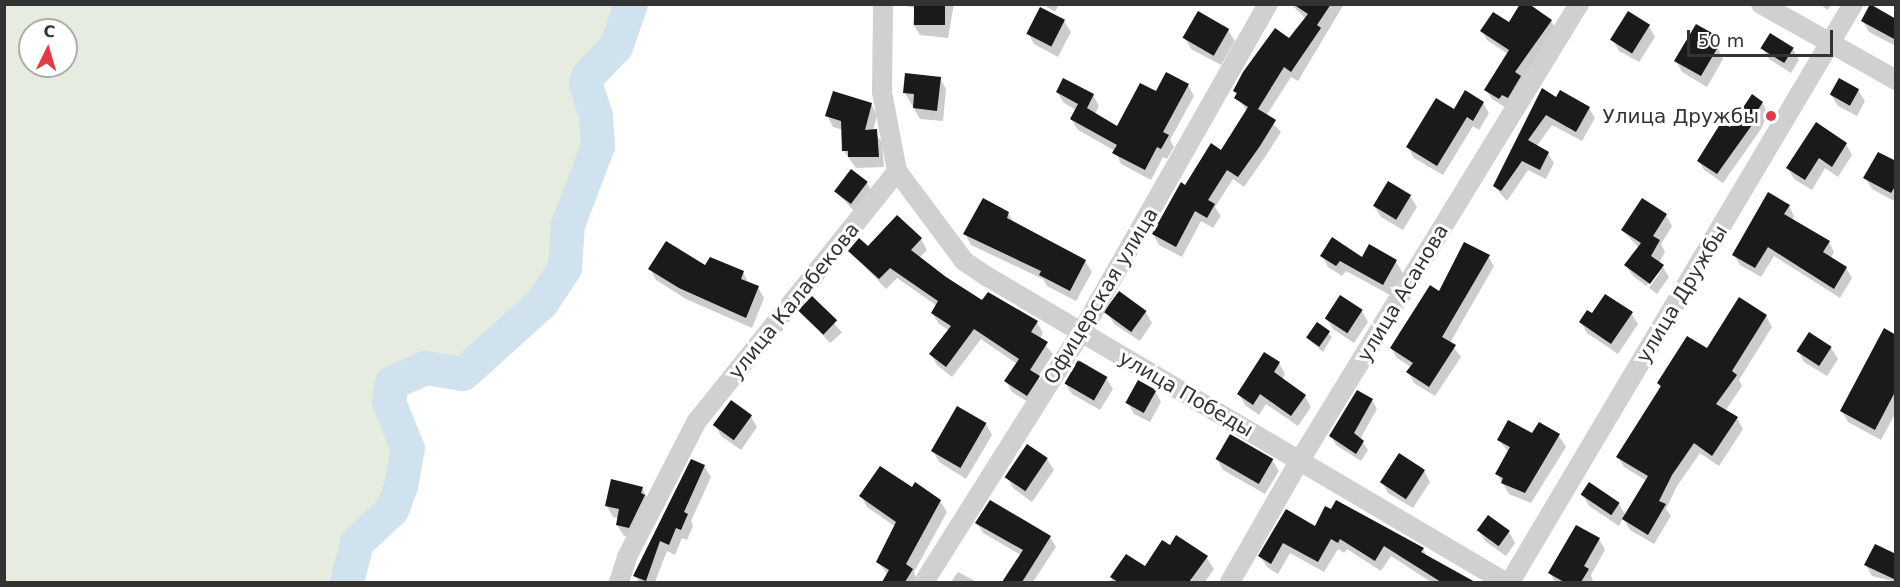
<!DOCTYPE html>
<meta charset="utf-8">
<style>
body{margin:0}
#map{position:relative;width:1900px;height:587px;overflow:hidden;background:#fff;font-family:"DejaVu Sans",sans-serif}
div>[style]{position:absolute}
[style*='--x']{left:calc(var(--x)*1px);top:calc(var(--y)*1px);width:calc(var(--w)*1px);rotate:calc(var(--a)*1deg)}
.green>*{inset:0;background:#e6ecdf}
.shadow>*{inset:0;background:#0003;transform-origin:0 0}
.river>*{height:34px;margin:-17px;padding:0 17px;transform-origin:17px;border-radius:17px;background:#cfe2ee}
.building>*{inset:0;background:#1a1a1a;transform-origin:0 0}
.minor>*{height:20px;margin:-10px;padding:0 10px;transform-origin:10px;border-radius:10px;background:#d0d0d0}
.dots>*{width:16px;height:16px;translate:-50% -50%;box-sizing:border-box;border:3px solid #fff;border-radius:50%}
span{translate:-50% -50%;white-space:nowrap;text-align:center;line-height:1.15;-webkit-text-stroke:6px #fff;paint-order:stroke}
.poi-label{font-size:20px;color:#333}
.right{translate:-100% -50%;text-align:right}
.street-label{font-size:20px;color:#333}
.frame{position:absolute;inset:0;border:6px solid #333;pointer-events:none}
.north{position:absolute;left:18px;top:18px;width:60px;height:60px;box-sizing:border-box;background:#fff;border:2px solid #adadad;border-radius:50%;rotate:5deg;font-size:16px;font-weight:700;line-height:24px;text-align:center;color:#333}
.north::after{content:'';display:block;margin:auto;width:21px;height:27px;background:#e63946;clip-path:polygon(50% 0,100% 100%,50% 72%,0 100%)}
.scale{position:absolute;left:1687px;top:30px;width:146px;height:27px;box-sizing:border-box;border:3px solid #333;border-top:0;padding-left:8px;font-size:18px;line-height:21px;white-space:nowrap;color:#333;-webkit-text-stroke:4px #fff;paint-order:stroke}
</style>
<div id="map">
<div class="green">
<div style="clip-path:polygon(evenodd,4px 5px,631px 5px,616px 47px,589px 75px,586px 86px,596px 116px,598px 146px,568px 225px,565px 268px,542px 303px,463px 374px,425px 368px,393px 383px,389px 402px,408px 449px,401px 487px,392px 510px,357px 543px,347px 582px,5px 582px,4px 5px,30px 30px,66px 30px,66px 66px,30px 66px,30px 30px)"></div>
</div>
<div class="shadow">
<div style="clip-path:polygon(898px 4px,954px 4px,948px 38px,920px 35px,913px 24px,915px 8px)"></div>
<div style="clip-path:polygon(1042px 4px,1059px 4px,1055px 12px)"></div>
<div style="clip-path:polygon(1291px 4px,1344px 4px,1298px 81px,1291px 77px,1266px 116px,1281px 132px,1265px 157px,1244px 187px,1233px 179px,1215px 207px,1221px 216px,1213px 228px,1201px 221px,1182px 257px,1159px 245px,1153px 234px,1185px 187px,1222px 152px,1247px 112px,1234px 91px,1289px 40px,1306px 19px)"></div>
<div style="clip-path:polygon(1819px 4px,1831px 4px,1828px 10px)"></div>
<div style="clip-path:polygon(1895px 20px,1896px 46px,1869px 32px,1863px 21px)"></div>
<div style="clip-path:polygon(1064px 21px,1071px 32px,1058px 57px,1034px 44px,1028px 33px)"></div>
<div style="clip-path:polygon(1551px 21px,1557px 30px,1505px 107px,1492px 99px,1486px 90px,1508px 54px,1487px 40px,1482px 31px)"></div>
<div style="clip-path:polygon(1649px 26px,1655px 37px,1639px 62px,1619px 51px,1613px 40px)"></div>
<div style="clip-path:polygon(1228px 30px,1235px 41px,1221px 65px,1191px 49px,1185px 38px)"></div>
<div style="clip-path:polygon(1711px 34px,1723px 59px,1707px 87px,1682px 72px,1676px 61px)"></div>
<div style="clip-path:polygon(1762px 48px,1793px 49px,1799px 60px,1791px 73px,1769px 59px)"></div>
<div style="clip-path:polygon(940px 78px,946px 89px,943px 121px,920px 119px,905px 93px)"></div>
<div style="clip-path:polygon(1188px 85px,1194px 96px,1170px 140px,1174px 147px,1167px 159px,1163px 157px,1151px 180px,1121px 164px,1115px 151px,1078px 130px,1071px 119px,1076px 110px,1064px 103px,1057px 92px,1093px 95px,1099px 106px,1095px 114px,1118px 128px,1157px 93px)"></div>
<div style="clip-path:polygon(1858px 90px,1865px 101px,1857px 116px,1838px 106px,1831px 95px)"></div>
<div style="clip-path:polygon(1557px 99px,1589px 108px,1595px 118px,1582px 141px,1552px 125px,1536px 147px,1548px 153px,1554px 163px,1546px 179px,1528px 170px,1507px 201px,1494px 186px)"></div>
<div style="clip-path:polygon(1483px 103px,1489px 113px,1479px 130px,1473px 126px,1443px 175px,1414px 158px,1408px 147px,1454px 111px)"></div>
<div style="clip-path:polygon(1762px 103px,1768px 113px,1761px 129px,1723px 183px,1704px 170px,1699px 161px)"></div>
<div style="clip-path:polygon(871px 104px,877px 115px,873px 131px,882px 142px,884px 167px,856px 168px,843px 150px,843px 130px,833px 127px,827px 116px)"></div>
<div style="clip-path:polygon(1846px 144px,1852px 155px,1838px 177px,1825px 168px,1812px 190px,1794px 179px,1788px 168px)"></div>
<div style="clip-path:polygon(1896px 163px,1896px 202px,1872px 189px,1865px 178px)"></div>
<div style="clip-path:polygon(867px 183px,873px 194px,857px 214px,835px 191px)"></div>
<div style="clip-path:polygon(1388px 183px,1410px 196px,1417px 207px,1403px 230px,1381px 217px,1374px 206px)"></div>
<div style="clip-path:polygon(1789px 206px,1794px 216px,1792px 220px,1829px 242px,1834px 252px,1831px 258px,1846px 268px,1852px 278px,1840px 298px,1774px 256px,1761px 277px,1740px 265px,1734px 255px)"></div>
<div style="clip-path:polygon(1008px 213px,1014px 223px,1085px 261px,1092px 272px,1076px 301px,1047px 286px,1043px 279px,971px 245px,965px 234px)"></div>
<div style="clip-path:polygon(1666px 215px,1672px 226px,1661px 244px,1665px 252px,1659px 263px,1662px 266px,1669px 277px,1657px 294px,1649px 288px,1663px 268px,1646px 286px,1633px 276px,1626px 266px,1639px 248px,1623px 231px)"></div>
<div style="clip-path:polygon(921px 239px,927px 250px,919px 258px,982px 302px,1037px 322px,1043px 333px,1040px 339px,1053px 354px,1038px 377px,1045px 388px,1034px 406px,1012px 392px,1006px 381px,1017px 364px,981px 339px,952px 377px,937px 365px,931px 354px,949px 330px,939px 324px,932px 313px,937px 306px,897px 278px,886px 289px,850px 251px)"></div>
<div style="clip-path:polygon(1369px 246px,1396px 262px,1403px 273px,1390px 295px,1346px 271px,1342px 276px,1328px 267px,1322px 256px,1362px 259px)"></div>
<div style="clip-path:polygon(1488px 256px,1494px 266px,1450px 343px,1461px 357px,1435px 396px,1414px 383px,1408px 372px,1411px 367px,1397px 358px,1391px 348px,1440px 293px)"></div>
<div style="clip-path:polygon(705px 267px,743px 272px,749px 284px,758px 287px,764px 298px,752px 328px,686px 299px,656px 280px,650px 269px)"></div>
<div style="left:812px;top:299px;width:45px;height:16px;rotate:48deg"></div>
<div style="clip-path:polygon(1362px 311px,1368px 322px,1354px 343px,1333px 329px,1326px 318px)"></div>
<div style="clip-path:polygon(1146px 312px,1152px 323px,1140px 341px,1114px 324px,1108px 313px)"></div>
<div style="clip-path:polygon(1631px 313px,1638px 324px,1618px 354px,1587px 333px,1581px 322px,1593px 315px)"></div>
<div style="clip-path:polygon(1766px 316px,1772px 327px,1739px 380px,1742px 386px,1725px 411px,1737px 418px,1743px 429px,1719px 466px,1700px 453px,1677px 486px,1666px 509px,1671px 516px,1654px 544px,1630px 530px,1623px 518px,1619px 526px,1589px 506px,1583px 495px,1619px 504px,1626px 516px,1647px 481px,1624px 467px,1618px 457px,1661px 388px,1658px 383px)"></div>
<div style="clip-path:polygon(1317px 324px,1332px 337px,1323px 352px,1307px 338px)"></div>
<div style="clip-path:polygon(1896px 337px,1896px 412px,1881px 440px,1848px 422px,1842px 411px)"></div>
<div style="clip-path:polygon(1831px 348px,1838px 359px,1827px 376px,1804px 362px,1798px 351px)"></div>
<div style="clip-path:polygon(1279px 363px,1285px 374px,1282px 380px,1305px 396px,1311px 407px,1298px 426px,1266px 404px,1259px 415px,1245px 405px,1239px 394px)"></div>
<div style="clip-path:polygon(1106px 378px,1113px 389px,1100px 410px,1072px 394px,1065px 383px)"></div>
<div style="clip-path:polygon(1155px 391px,1161px 402px,1150px 422px,1134px 414px,1128px 403px)"></div>
<div style="clip-path:polygon(1372px 400px,1377px 409px,1360px 439px,1368px 450px,1361px 461px,1336px 445px,1331px 436px)"></div>
<div style="clip-path:polygon(731px 402px,751px 417px,757px 427px,741px 450px,721px 436px,715px 425px)"></div>
<div style="clip-path:polygon(986px 424px,992px 435px,966px 479px,939px 462px,933px 451px)"></div>
<div style="clip-path:polygon(1539px 424px,1559px 436px,1566px 447px,1531px 503px,1509px 494px,1497px 474px,1509px 453px,1499px 440px,1533px 435px)"></div>
<div style="clip-path:polygon(1231px 436px,1272px 460px,1279px 471px,1265px 494px,1223px 470px,1217px 459px)"></div>
<div style="clip-path:polygon(1047px 459px,1054px 470px,1032px 502px,1013px 488px,1007px 477px)"></div>
<div style="clip-path:polygon(704px 466px,711px 477px,691px 521px,693px 526px,687px 540px,682px 538px,675px 555px,667px 551px,655px 582px,639px 582px,635px 576px)"></div>
<div style="clip-path:polygon(1424px 471px,1430px 482px,1413px 508px,1388px 493px,1382px 482px)"></div>
<div style="clip-path:polygon(915px 484px,940px 501px,947px 512px,914px 572px,917px 582px,884px 582px,888px 575px,878px 562px,896px 527px,867px 507px,861px 496px,912px 490px)"></div>
<div style="clip-path:polygon(642px 488px,648px 499px,635px 538px,624px 536px,617px 525px,619px 518px,613px 517px,607px 506px)"></div>
<div style="clip-path:polygon(1286px 511px,1315px 528px,1423px 549px,1428px 558px,1472px 582px,1431px 582px,1391px 556px,1381px 571px,1347px 549px,1344px 553px,1338px 549px,1324px 572px,1290px 553px,1278px 574px,1267px 567px,1260px 556px)"></div>
<div style="clip-path:polygon(977px 523px,1050px 537px,1056px 547px,1033px 582px,1004px 582px,1021px 555px,983px 533px)"></div>
<div style="clip-path:polygon(1479px 530px,1509px 532px,1515px 543px,1506px 556px,1485px 541px)"></div>
<div style="clip-path:polygon(1599px 539px,1605px 550px,1591px 575px,1593px 582px,1555px 582px,1550px 573px)"></div>
<div style="clip-path:polygon(1171px 547px,1206px 557px,1214px 569px,1205px 582px,1110px 582px,1126px 556px,1145px 568px)"></div>
<div style="clip-path:polygon(1896px 555px,1896px 582px,1872px 576px,1866px 565px)"></div>
<div style="clip-path:polygon(958px 572px,977px 582px,951px 582px)"></div>
</div>
<div class="river">
<div style="--x:347;--y:582;--w:40;--a:-75.6"></div>
<div style="--x:357;--y:543;--w:48;--a:-43.3"></div>
<div style="--x:392;--y:510;--w:25;--a:-69"></div>
<div style="--x:401;--y:487;--w:39;--a:-80"></div>
<div style="--x:408;--y:449;--w:51;--a:-112"></div>
<div style="--x:389;--y:402;--w:19;--a:-81"></div>
<div style="--x:392;--y:383;--w:36;--a:-24"></div>
<div style="--x:425;--y:368;--w:38;--a:9"></div>
<div style="--x:463;--y:374;--w:106;--a:-41.9"></div>
<div style="--x:542;--y:303;--w:42;--a:-56.7"></div>
<div style="--x:565;--y:268;--w:43;--a:-86"></div>
<div style="--x:568;--y:225;--w:85;--a:-69.2"></div>
<div style="--x:598;--y:146;--w:30;--a:-94"></div>
<div style="--x:596;--y:116;--w:32;--a:-108"></div>
<div style="--x:586;--y:86;--w:11;--a:-75"></div>
<div style="--x:589;--y:75;--w:39;--a:-46"></div>
<div style="--x:616;--y:47;--w:46;--a:-70.8"></div>
</div>
<div class="building">
<div style="left:914px;top:4px;width:31px;height:21px"></div>
<div style="clip-path:polygon(1293px 4px,1331px 4px,1317px 25px,1321px 28px,1291px 72px,1284px 67px,1258px 109px,1276px 120px,1260px 146px,1238px 177px,1227px 170px,1208px 200px,1215px 204px,1207px 218px,1195px 211px,1176px 247px,1152px 234px,1181px 182px,1185px 185px,1211px 143px,1221px 150px,1248px 107px,1234px 98px,1237px 93px,1233px 91px,1243px 72px,1275px 28px,1289px 38px,1308px 14px)"></div>
<div style="clip-path:polygon(1520px 4px,1529px 4px,1552px 20px,1515px 72px,1521px 76px,1508px 98px,1502px 95px,1499px 99px,1484px 90px,1509px 50px,1480px 31px,1493px 12px,1509px 22px)"></div>
<div style="clip-path:polygon(1870px 4px,1896px 19px,1896px 40px,1861px 21px)"></div>
<div style="left:1040px;top:7px;width:28px;height:30px;rotate:27deg"></div>
<div style="left:1198px;top:11px;width:36px;height:31px;rotate:30deg"></div>
<div style="left:1628px;top:11px;width:26px;height:34px;rotate:32deg"></div>
<div style="clip-path:polygon(1696px 24px,1712px 33px,1707px 41px,1718px 47px,1701px 76px,1674px 61px)"></div>
<div style="left:1770px;top:33px;width:28px;height:18px;rotate:32deg"></div>
<div style="clip-path:polygon(1166px 72px,1189px 84px,1163px 132px,1169px 135px,1161px 149px,1157px 147px,1145px 170px,1112px 153px,1117px 145px,1070px 119px,1078px 104px,1056px 92px,1063px 78px,1094px 94px,1087px 108px,1117px 126px,1140px 83px,1156px 91px)"></div>
<div style="clip-path:polygon(905px 73px,941px 77px,937px 111px,913px 108px,914px 94px,903px 93px)"></div>
<div style="left:1839px;top:78px;width:23px;height:19px;rotate:29deg"></div>
<div style="clip-path:polygon(1542px 88px,1556px 97px,1560px 90px,1590px 107px,1576px 132px,1546px 115px,1528px 140px,1549px 152px,1540px 170px,1522px 161px,1501px 191px,1493px 186px)"></div>
<div style="clip-path:polygon(1465px 90px,1484px 102px,1473px 121px,1467px 117px,1437px 166px,1406px 147px,1436px 98px,1454px 109px)"></div>
<div style="clip-path:polygon(833px 91px,872px 103px,865px 130px,877px 129px,879px 157px,848px 157px,848px 151px,842px 151px,841px 121px,825px 116px)"></div>
<div style="clip-path:polygon(1752px 94px,1763px 102px,1754px 116px,1757px 118px,1717px 174px,1697px 161px,1722px 121px,1730px 127px)"></div>
<div style="clip-path:polygon(1816px 122px,1847px 143px,1832px 167px,1819px 158px,1805px 180px,1786px 168px)"></div>
<div style="clip-path:polygon(1878px 152px,1896px 161px,1896px 185px,1891px 193px,1863px 178px)"></div>
<div style="left:851px;top:169px;width:21px;height:28px;rotate:37deg"></div>
<div style="left:1388px;top:181px;width:27px;height:29px;rotate:31deg"></div>
<div style="clip-path:polygon(1768px 192px,1790px 205px,1784px 214px,1830px 241px,1823px 252px,1847px 267px,1834px 289px,1768px 247px,1755px 268px,1732px 255px)"></div>
<div style="clip-path:polygon(983px 198px,1009px 212px,1007px 218px,1086px 260px,1070px 291px,1039px 275px,1041px 271px,963px 234px)"></div>
<div style="clip-path:polygon(1642px 198px,1667px 214px,1653px 236px,1660px 240px,1651px 256px,1664px 265px,1650px 284px,1624px 265px,1641px 243px,1621px 230px)"></div>
<div style="clip-path:polygon(897px 215px,922px 238px,911px 250px,946px 277px,982px 300px,988px 292px,1038px 321px,1031px 332px,1048px 342px,1030px 370px,1040px 376px,1027px 396px,1004px 381px,1019px 359px,974px 329px,946px 367px,929px 354px,951px 326px,931px 313px,938px 301px,890px 268px,879px 279px,848px 251px,859px 238px,868px 246px)"></div>
<div style="clip-path:polygon(1332px 237px,1362px 257px,1369px 244px,1397px 260px,1383px 285px,1340px 261px,1336px 266px,1320px 256px)"></div>
<div style="clip-path:polygon(666px 241px,705px 265px,710px 257px,744px 271px,741px 279px,759px 286px,746px 318px,679px 288px,648px 269px)"></div>
<div style="clip-path:polygon(1464px 242px,1490px 255px,1442px 337px,1456px 345px,1429px 387px,1406px 372px,1413px 363px,1390px 348px,1430px 285px,1439px 291px)"></div>
<div style="left:1119px;top:291px;width:34px;height:26px;rotate:36deg"></div>
<div style="clip-path:polygon(1605px 294px,1633px 312px,1611px 344px,1579px 322px,1587px 310px,1592px 313px)"></div>
<div style="left:1340px;top:295px;width:27px;height:28px;rotate:33deg"></div>
<div style="left:812px;top:296px;width:35px;height:20px;rotate:44deg"></div>
<div style="clip-path:polygon(1739px 297px,1767px 315px,1732px 371px,1737px 375px,1716px 404px,1738px 417px,1712px 456px,1694px 443px,1672px 475px,1659px 501px,1666px 504px,1648px 535px,1622px 519px,1648px 476px,1616px 457px,1661px 386px,1657px 383px,1687px 336px,1707px 348px)"></div>
<div style="left:1317px;top:322px;width:16px;height:19px;rotate:35deg"></div>
<div style="clip-path:polygon(1884px 328px,1896px 335px,1896px 390px,1875px 430px,1840px 411px)"></div>
<div style="left:1809px;top:332px;width:27px;height:23px;rotate:33deg"></div>
<div style="clip-path:polygon(1264px 352px,1280px 362px,1274px 372px,1306px 395px,1291px 416px,1260px 394px,1253px 405px,1237px 394px)"></div>
<div style="left:1078px;top:360px;width:34px;height:27px;rotate:30deg"></div>
<div style="left:1138px;top:380px;width:21px;height:26px;rotate:29deg"></div>
<div style="clip-path:polygon(1357px 390px,1373px 399px,1354px 433px,1364px 441px,1356px 454px,1329px 436px)"></div>
<div style="left:731px;top:400px;width:26px;height:31px;rotate:36deg"></div>
<div style="left:957px;top:406px;width:34px;height:52px;rotate:30deg"></div>
<div style="clip-path:polygon(1508px 420px,1532px 433px,1539px 422px,1560px 434px,1525px 493px,1501px 483px,1503px 478px,1495px 474px,1510px 447px,1497px 440px)"></div>
<div style="left:1230px;top:434px;width:50px;height:29px;rotate:30deg"></div>
<div style="left:1027px;top:444px;width:25px;height:40px;rotate:34deg"></div>
<div style="left:1399px;top:453px;width:31px;height:35px;rotate:33deg"></div>
<div style="clip-path:polygon(691px 459px,705px 465px,684px 512px,688px 514px,681px 530px,676px 528px,669px 545px,660px 541px,646px 581px,633px 576px)"></div>
<div style="clip-path:polygon(880px 466px,912px 487px,915px 482px,941px 500px,906px 564px,913px 569px,905px 582px,882px 582px,889px 570px,876px 562px,896px 522px,859px 496px)"></div>
<div style="clip-path:polygon(611px 479px,643px 487px,641px 493px,645px 495px,629px 528px,616px 525px,619px 509px,605px 506px)"></div>
<div style="left:1589px;top:482px;width:37px;height:15px;rotate:34deg"></div>
<div style="clip-path:polygon(990px 500px,1051px 536px,1022px 582px,1002px 582px,1023px 550px,975px 523px)"></div>
<div style="clip-path:polygon(1336px 500px,1424px 548px,1421px 552px,1475px 582px,1441px 582px,1384px 546px,1375px 561px,1340px 539px,1338px 543px,1331px 539px,1318px 562px,1283px 543px,1271px 564px,1258px 556px,1286px 509px,1315px 526px,1325px 506px,1331px 509px)"></div>
<div style="left:1488px;top:515px;width:27px;height:19px;rotate:36deg"></div>
<div style="clip-path:polygon(1576px 525px,1600px 538px,1584px 566px,1589px 569px,1581px 582px,1564px 582px,1548px 573px)"></div>
<div style="clip-path:polygon(1176px 535px,1208px 556px,1189px 582px,1118px 582px,1110px 577px,1126px 554px,1145px 566px,1162px 540px,1170px 545px)"></div>
<div style="clip-path:polygon(1875px 544px,1896px 554px,1896px 580px,1864px 565px)"></div>
</div>
<div class="minor">
<div style="--x:1761;--y:4;--w:155;--a:29.4"></div>
<div style="--x:897;--y:171;--w:112;--a:53.3"></div>
<div style="--x:964;--y:261;--w:29;--a:34"></div>
<div style="--x:988;--y:277;--w:600;--a:30.54"></div>
<div style="--x:619;--y:582;--w:26;--a:-72"></div>
<div style="--x:627;--y:557;--w:153;--a:-62.8"></div>
<div style="--x:697;--y:421;--w:320;--a:-51.3"></div>
<div style="--x:897;--y:171;--w:80;--a:-100.8"></div>
<div style="--x:882;--y:92;--w:88;--a:-89.3"></div>
<div style="--x:924;--y:582;--w:294;--a:-57.8"></div>
<div style="--x:1081;--y:333;--w:378;--a:-60.4"></div>
<div style="--x:1230;--y:582;--w:141;--a:-60.2"></div>
<div style="--x:1300;--y:460;--w:535;--a:-58.54"></div>
<div style="--x:1510;--y:582;--w:672;--a:-59.31"></div>
</div>
<div class="dots">
<div style="left:1771px;top:116px;background:#e63946"></div>
</div>
<div class="poi-label">
<span class="right" style="left:1759px;top:116px">Улица Дружбы</span>
</div>
<div class="street-label">
<span style="left:1403px;top:293px;rotate:-59deg">улица Асанова</span>
<span style="left:1682px;top:294px;rotate:-59deg">улица Дружбы</span>
<span style="left:1101px;top:296px;rotate:-59deg">Офицерская улица</span>
<span style="left:794px;top:301px;rotate:-51deg">улица Калабекова</span>
<span style="left:1186px;top:394px;rotate:30deg">улица Победы</span>
</div>
<div class="frame"></div>
<div class="north">С</div>
<div class="scale">50 m</div>
</div>
